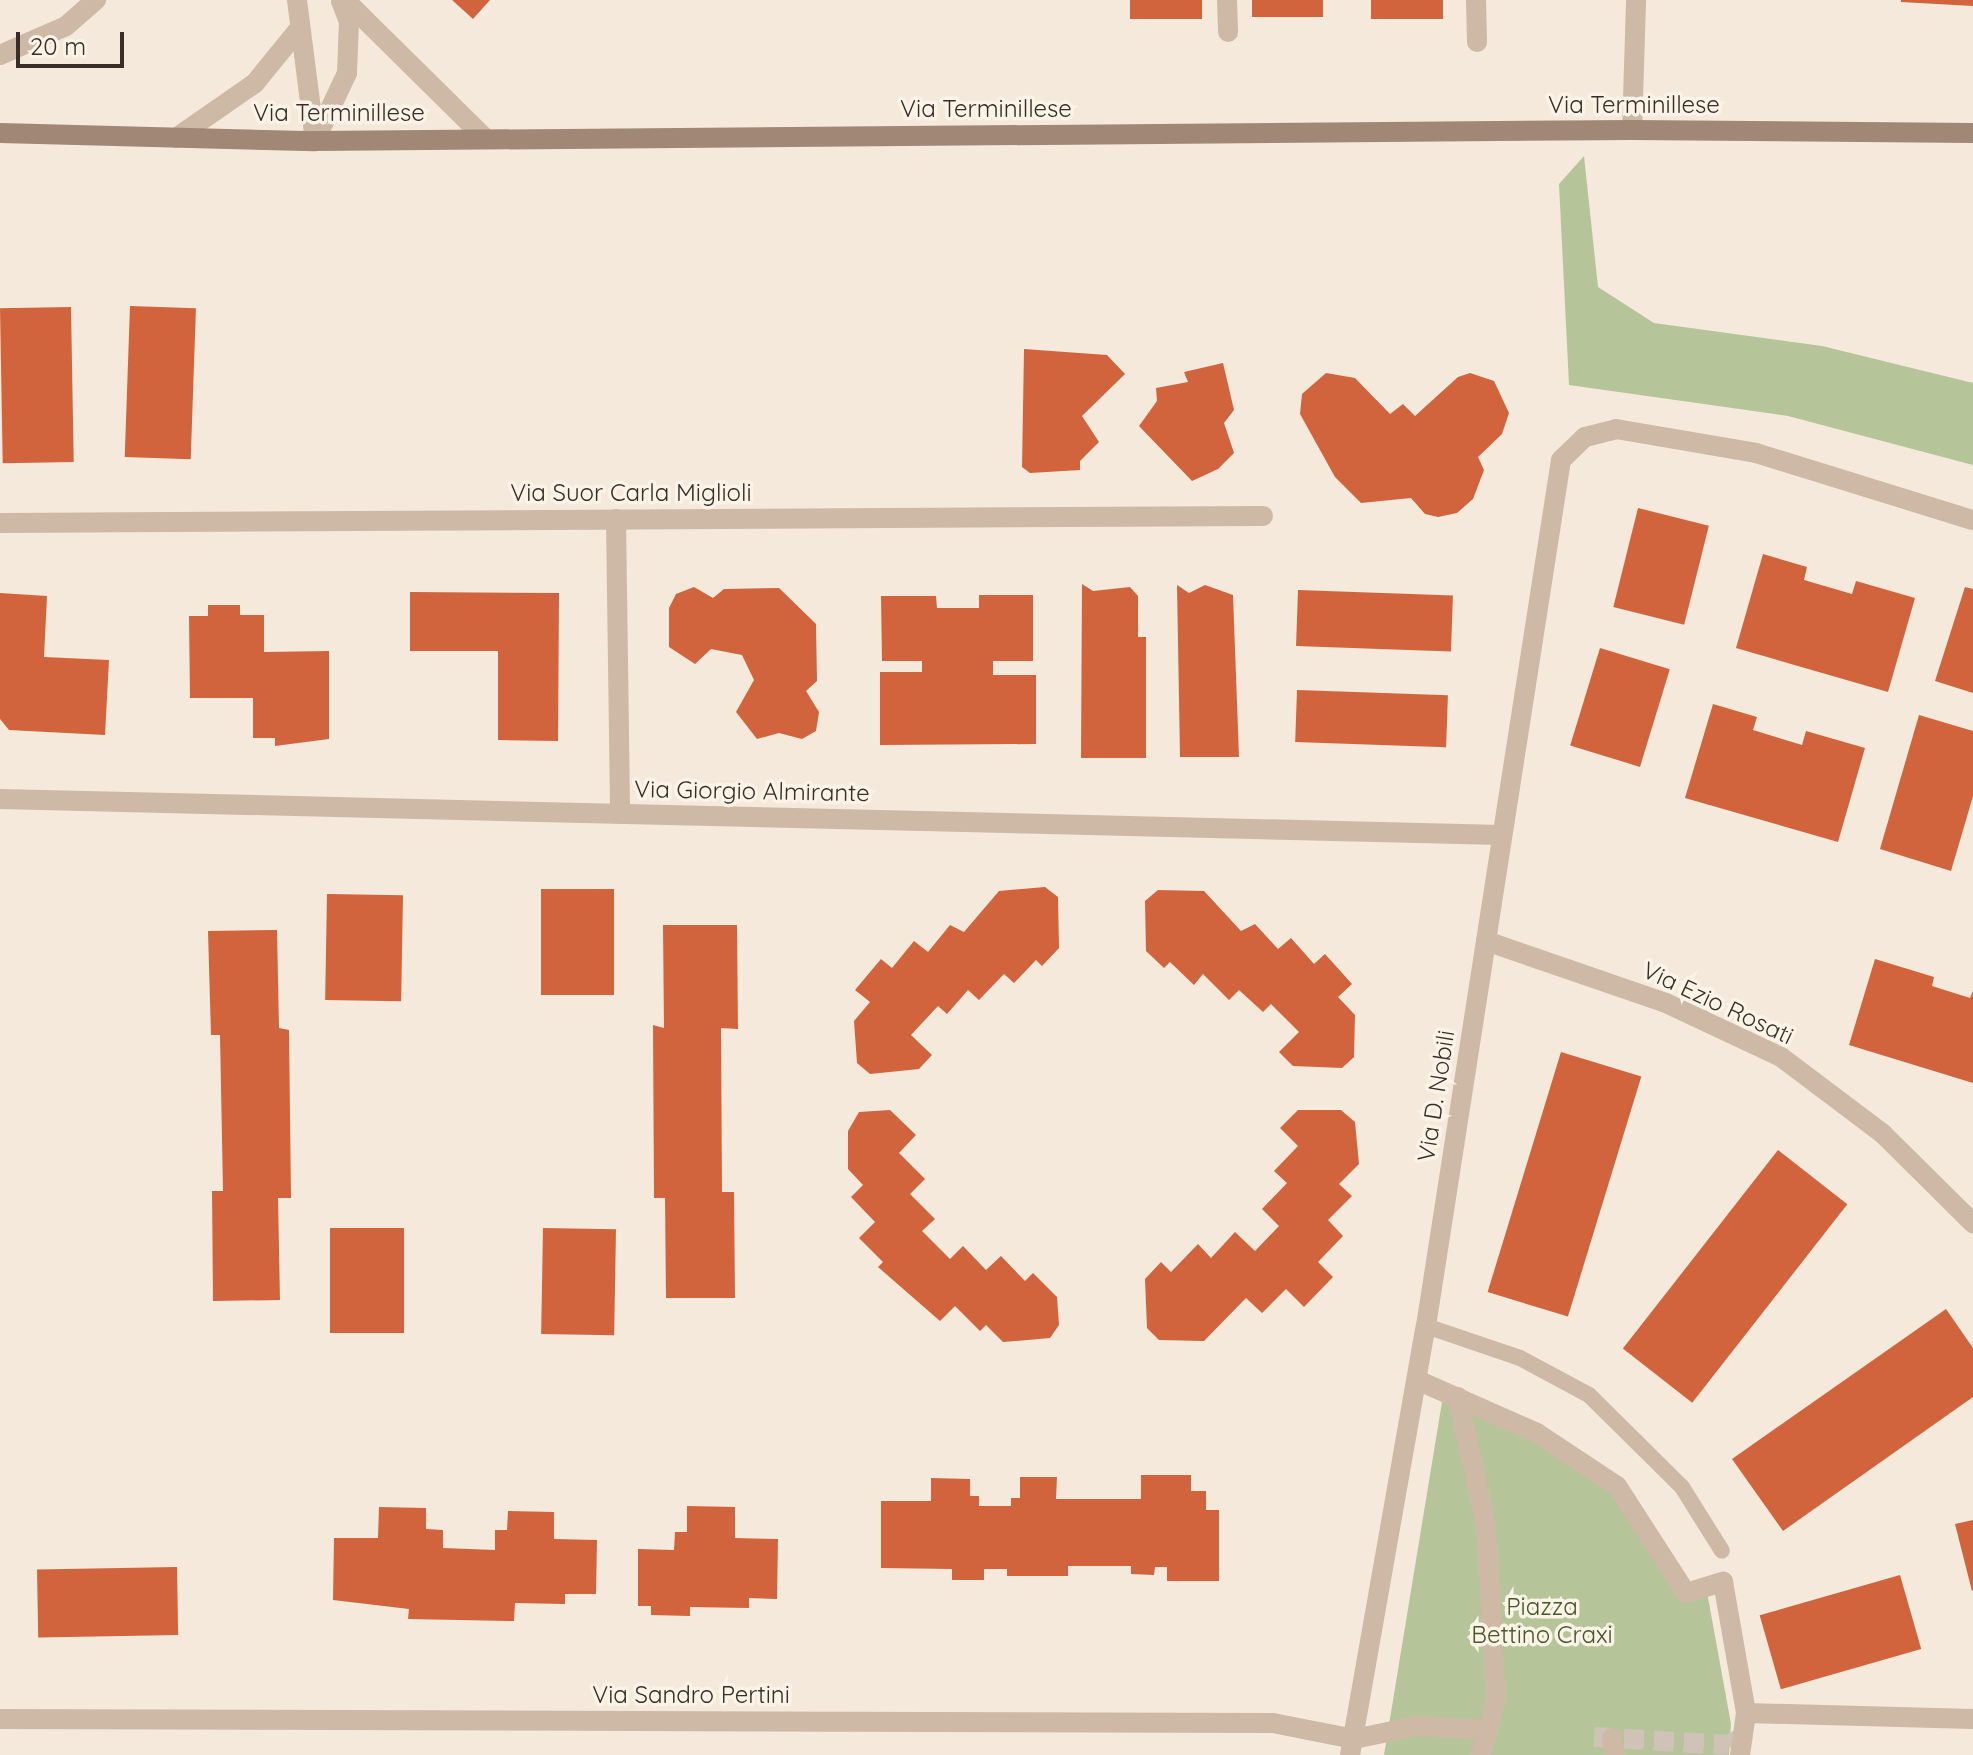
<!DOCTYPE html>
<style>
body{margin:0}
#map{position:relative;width:1973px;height:1755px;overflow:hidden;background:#f4e9da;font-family:Quicksand,sans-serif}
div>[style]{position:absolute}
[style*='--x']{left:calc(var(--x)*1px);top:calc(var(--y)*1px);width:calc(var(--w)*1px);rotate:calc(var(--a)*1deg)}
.green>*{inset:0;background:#b5c599}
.building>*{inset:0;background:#d1643c;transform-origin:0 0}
.street-tunnel>*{height:20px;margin-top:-10px;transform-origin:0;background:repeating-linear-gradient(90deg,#cec3b6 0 20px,transparent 0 30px)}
.lane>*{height:16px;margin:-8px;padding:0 8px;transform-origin:8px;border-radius:8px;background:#cdb9a5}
.street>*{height:20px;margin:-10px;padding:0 10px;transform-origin:10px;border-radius:10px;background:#cdb9a5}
.secondary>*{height:20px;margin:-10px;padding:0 10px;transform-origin:10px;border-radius:10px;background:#a18776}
span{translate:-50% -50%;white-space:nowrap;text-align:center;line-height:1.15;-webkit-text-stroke:7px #fbf3e7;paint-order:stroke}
.street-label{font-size:24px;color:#382d27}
.park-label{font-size:24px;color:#465928}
.scale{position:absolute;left:16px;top:32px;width:108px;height:36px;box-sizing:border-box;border:4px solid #382d27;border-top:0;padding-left:10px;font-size:24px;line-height:28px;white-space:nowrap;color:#382d27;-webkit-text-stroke:6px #fbf3e7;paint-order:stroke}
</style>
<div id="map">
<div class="green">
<div style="clip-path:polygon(1584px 156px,1598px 287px,1654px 323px,1822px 346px,1973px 383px,1973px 465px,1788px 416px,1569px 385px,1559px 184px)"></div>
<div style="clip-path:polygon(1442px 1402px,1493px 1414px,1606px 1480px,1683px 1596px,1707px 1592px,1731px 1724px,1729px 1755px,1384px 1755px)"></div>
</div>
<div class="building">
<div style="clip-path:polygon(452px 0,490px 0,473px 19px)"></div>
<div style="left:1130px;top:0;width:72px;height:19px"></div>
<div style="left:1252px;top:0;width:71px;height:17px"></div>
<div style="left:1371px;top:0;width:72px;height:19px"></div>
<div style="clip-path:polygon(1901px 0,1973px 0,1973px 6px,1901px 2px)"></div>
<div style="left:130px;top:306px;width:66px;height:151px;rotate:2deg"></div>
<div style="left:71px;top:307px;width:155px;height:71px;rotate:89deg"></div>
<div style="clip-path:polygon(1024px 349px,1107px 355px,1125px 374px,1082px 416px,1099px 442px,1080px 461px,1080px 470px,1030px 473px,1022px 467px)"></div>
<div style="clip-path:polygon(1223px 363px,1234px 410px,1224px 423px,1234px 453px,1218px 469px,1192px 481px,1139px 426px,1157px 401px,1156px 388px,1188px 382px,1184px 372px)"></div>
<div style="clip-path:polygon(1326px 373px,1355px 378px,1390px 414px,1403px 404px,1415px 416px,1458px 377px,1470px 373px,1494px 381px,1509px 413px,1502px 434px,1478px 457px,1484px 470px,1473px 499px,1457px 513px,1438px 517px,1425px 514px,1411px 498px,1361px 503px,1335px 477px,1300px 414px,1302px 394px)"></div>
<div style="left:1638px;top:508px;width:73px;height:102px;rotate:14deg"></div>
<div style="clip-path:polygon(1763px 554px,1807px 567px,1804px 580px,1852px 594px,1856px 581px,1915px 598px,1888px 692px,1736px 648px)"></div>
<div style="clip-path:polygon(1082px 584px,1093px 591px,1130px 587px,1138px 596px,1138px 637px,1146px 637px,1146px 758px,1081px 758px)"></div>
<div style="clip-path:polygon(1177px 585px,1189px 593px,1205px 585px,1233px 595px,1239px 757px,1180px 757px)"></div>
<div style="clip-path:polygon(694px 587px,713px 598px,724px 589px,779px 588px,816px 624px,817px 681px,806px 691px,819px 712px,816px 731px,802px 739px,779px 733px,757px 739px,736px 712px,754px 680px,742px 655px,711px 649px,695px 664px,669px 647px,669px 608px,676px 594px)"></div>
<div style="clip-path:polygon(1965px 587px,1973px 589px,1973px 693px,1935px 681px)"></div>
<div style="left:1298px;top:590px;width:155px;height:56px;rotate:2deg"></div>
<div style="clip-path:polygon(410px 592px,559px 593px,558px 741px,498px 740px,498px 651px,410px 651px)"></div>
<div style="clip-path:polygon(0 593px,47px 596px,44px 657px,109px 660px,105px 735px,9px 730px,0 719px)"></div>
<div style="clip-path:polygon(979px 595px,1033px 595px,1033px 661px,993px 661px,993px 675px,1036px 675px,1036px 744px,880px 745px,880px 672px,922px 672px,922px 661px,882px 661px,881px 596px,936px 596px,937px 608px,979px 608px)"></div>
<div style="clip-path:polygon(208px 605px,240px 605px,240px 615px,264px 615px,264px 652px,329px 651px,329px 739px,275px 746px,275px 738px,253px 738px,253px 698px,190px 698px,189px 616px,208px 616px)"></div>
<div style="left:1600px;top:648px;width:73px;height:102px;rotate:17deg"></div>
<div style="left:1297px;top:690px;width:151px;height:52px;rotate:2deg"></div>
<div style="clip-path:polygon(1713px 704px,1757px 717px,1753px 730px,1802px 745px,1806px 731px,1865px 748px,1838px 842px,1685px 798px)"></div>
<div style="clip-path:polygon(1919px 715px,1973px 731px,1973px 796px,1951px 871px,1880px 849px)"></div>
<div style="clip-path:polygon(1045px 887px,1058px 897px,1059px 948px,1042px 966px,1036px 960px,1014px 983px,1004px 974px,979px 1000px,968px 990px,947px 1014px,938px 1006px,911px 1035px,932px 1055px,919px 1069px,870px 1074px,857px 1063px,854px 1021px,870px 1002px,855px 990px,881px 959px,892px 968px,914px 941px,928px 952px,950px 925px,964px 932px,999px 891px)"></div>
<div style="left:541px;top:889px;width:73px;height:106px"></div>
<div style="clip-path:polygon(1158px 890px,1204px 891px,1241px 931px,1255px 924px,1278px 949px,1291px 938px,1314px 964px,1325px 954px,1352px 984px,1338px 997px,1355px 1015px,1354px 1057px,1342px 1068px,1293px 1066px,1279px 1052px,1299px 1032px,1271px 1004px,1263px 1012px,1239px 990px,1229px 1000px,1203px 974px,1194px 985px,1170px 962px,1164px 968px,1146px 951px,1145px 901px)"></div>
<div style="left:327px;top:894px;width:76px;height:106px;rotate:1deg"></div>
<div style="clip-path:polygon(663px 925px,737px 925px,738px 1029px,721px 1028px,722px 1192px,734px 1192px,735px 1298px,666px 1298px,665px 1198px,654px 1198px,653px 1025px,664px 1028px)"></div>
<div style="clip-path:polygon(277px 930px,279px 1028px,289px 1030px,291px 1198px,278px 1198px,280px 1300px,213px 1301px,212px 1191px,223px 1191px,220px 1035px,211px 1035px,208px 931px)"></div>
<div style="clip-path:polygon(1875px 959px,1934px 977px,1932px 986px,1970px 998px,1973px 991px,1973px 1083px,1849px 1045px)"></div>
<div style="left:1561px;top:1052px;width:84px;height:251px;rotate:17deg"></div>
<div style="clip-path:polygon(890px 1110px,916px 1135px,899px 1153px,925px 1179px,910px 1194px,935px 1219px,922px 1231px,950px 1259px,963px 1246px,986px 1270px,1001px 1256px,1025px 1281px,1033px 1273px,1057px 1297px,1059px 1325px,1050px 1338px,1003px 1342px,986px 1325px,980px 1331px,955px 1306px,940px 1321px,878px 1267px,883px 1262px,859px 1238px,875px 1222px,851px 1197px,863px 1185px,848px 1169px,848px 1131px,859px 1112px)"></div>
<div style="clip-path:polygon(1298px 1110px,1341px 1110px,1355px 1122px,1359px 1164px,1339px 1184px,1352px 1196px,1328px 1220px,1343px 1236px,1318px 1262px,1333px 1277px,1304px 1307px,1286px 1289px,1262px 1313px,1246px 1298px,1204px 1341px,1159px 1340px,1147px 1328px,1145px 1279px,1161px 1262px,1171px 1272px,1198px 1244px,1211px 1258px,1235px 1232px,1255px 1251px,1279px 1226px,1262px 1209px,1287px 1183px,1274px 1171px,1298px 1146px,1280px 1128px)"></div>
<div style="left:1778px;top:1150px;width:88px;height:252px;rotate:38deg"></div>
<div style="left:330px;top:1228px;width:74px;height:105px"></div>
<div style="left:543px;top:1228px;width:73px;height:106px;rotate:1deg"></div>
<div style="clip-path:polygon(1946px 1309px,1973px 1348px,1973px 1397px,1783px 1531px,1732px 1459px)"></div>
<div style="clip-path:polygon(1141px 1475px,1191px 1475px,1191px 1491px,1206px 1491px,1206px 1510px,1219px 1510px,1219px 1581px,1167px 1581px,1167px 1567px,1155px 1567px,1154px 1575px,1131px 1574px,1131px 1566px,1068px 1566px,1068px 1576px,1007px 1576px,1007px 1569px,984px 1569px,984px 1580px,952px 1580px,952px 1569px,881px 1568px,881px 1501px,931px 1501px,931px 1478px,970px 1479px,970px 1496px,979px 1496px,979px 1506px,1011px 1506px,1011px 1498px,1020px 1498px,1020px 1477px,1057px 1477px,1056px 1499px,1141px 1499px)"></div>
<div style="clip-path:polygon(687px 1506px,735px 1507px,735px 1538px,778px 1539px,777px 1599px,749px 1598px,749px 1608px,690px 1607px,690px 1616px,651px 1615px,651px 1606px,638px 1606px,638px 1549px,674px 1550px,675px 1532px,687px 1532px)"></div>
<div style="clip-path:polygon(379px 1507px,426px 1508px,426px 1529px,443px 1530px,443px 1548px,495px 1550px,495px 1530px,507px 1530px,508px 1511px,554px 1512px,554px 1539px,597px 1540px,596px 1594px,565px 1594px,565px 1604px,515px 1603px,514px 1621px,408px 1619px,409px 1609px,333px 1600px,334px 1538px,378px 1538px)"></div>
<div style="clip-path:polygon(1973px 1520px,1973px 1590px,1972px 1591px,1955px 1524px)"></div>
<div style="left:177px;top:1567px;width:68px;height:140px;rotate:89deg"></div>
<div style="left:1900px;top:1575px;width:77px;height:146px;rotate:74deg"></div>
</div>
<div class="street-tunnel">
<div style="--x:1594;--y:1737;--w:135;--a:3.4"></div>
<div style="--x:1729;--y:1745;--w:16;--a:-30"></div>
</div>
<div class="lane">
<div style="--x:1426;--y:1326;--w:99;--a:18.8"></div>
<div style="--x:1520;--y:1358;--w:78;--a:28.2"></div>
<div style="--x:1589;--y:1395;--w:131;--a:44.7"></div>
<div style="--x:1682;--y:1487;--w:75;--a:58"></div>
</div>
<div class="street">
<div style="--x:297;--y:0;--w:142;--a:82.7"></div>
<div style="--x:345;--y:0;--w:198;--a:44.6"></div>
<div style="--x:1227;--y:0;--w:32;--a:88"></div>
<div style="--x:1476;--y:0;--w:42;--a:88.6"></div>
<div style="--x:0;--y:55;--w:72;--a:-23.7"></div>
<div style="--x:66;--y:26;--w:40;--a:-41"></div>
<div style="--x:1632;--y:130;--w:130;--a:-88.2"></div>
<div style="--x:176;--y:138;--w:96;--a:-34.8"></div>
<div style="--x:255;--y:83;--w:68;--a:-50.9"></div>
<div style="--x:315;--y:141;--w:75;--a:-64.8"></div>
<div style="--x:347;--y:73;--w:51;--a:-87.8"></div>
<div style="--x:349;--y:22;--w:22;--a:-111"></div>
<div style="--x:616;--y:519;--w:295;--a:89.2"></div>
<div style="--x:0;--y:523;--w:1263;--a:-0.32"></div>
<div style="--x:0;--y:799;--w:1502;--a:1.37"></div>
<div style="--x:1486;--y:941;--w:190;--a:19"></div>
<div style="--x:1666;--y:1003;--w:127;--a:25.2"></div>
<div style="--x:1781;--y:1057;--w:128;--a:37"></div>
<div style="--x:1883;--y:1134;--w:127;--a:44.7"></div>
<div style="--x:1417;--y:1380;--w:131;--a:23.8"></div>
<div style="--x:1537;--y:1433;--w:96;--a:33.5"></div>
<div style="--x:1617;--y:1486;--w:127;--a:57.2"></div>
<div style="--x:1686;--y:1593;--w:39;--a:-17"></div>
<div style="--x:1723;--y:1582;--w:133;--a:80"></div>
<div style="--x:1746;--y:1713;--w:42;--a:98.1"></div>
<div style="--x:1458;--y:1397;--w:131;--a:77.7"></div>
<div style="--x:1486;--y:1525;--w:175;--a:86.7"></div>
<div style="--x:1496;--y:1700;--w:57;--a:105.3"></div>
<div style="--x:1746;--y:1713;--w:227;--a:1.5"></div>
<div style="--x:0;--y:1719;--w:1273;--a:0.18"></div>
<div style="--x:1273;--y:1723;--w:83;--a:11.2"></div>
<div style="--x:1354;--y:1739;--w:64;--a:-11.7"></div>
<div style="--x:1417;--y:1726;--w:71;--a:3.2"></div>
<div style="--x:1612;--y:1738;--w:17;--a:80"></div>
<div style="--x:1350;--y:1755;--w:436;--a:-80"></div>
<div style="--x:1426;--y:1326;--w:876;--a:-81.14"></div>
<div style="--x:1561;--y:460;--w:33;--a:-44"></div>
<div style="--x:1585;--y:437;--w:32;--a:-14"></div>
<div style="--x:1616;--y:429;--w:142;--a:9.7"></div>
<div style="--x:1756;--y:453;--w:227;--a:17.2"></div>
</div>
<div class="secondary">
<div style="--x:0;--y:133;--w:315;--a:1.5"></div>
<div style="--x:315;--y:141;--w:1317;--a:-0.48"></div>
<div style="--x:1632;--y:130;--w:341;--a:0.5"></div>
</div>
<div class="street-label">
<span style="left:1634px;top:105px">Via Terminillese</span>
<span style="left:986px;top:109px">Via Terminillese</span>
<span style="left:339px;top:113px">Via Terminillese</span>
<span style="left:631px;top:493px">Via Suor Carla Miglioli</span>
<span style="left:752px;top:791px;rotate:1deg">Via Giorgio Almirante</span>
<span style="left:1718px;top:1003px;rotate:25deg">Via Ezio Rosati</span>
<span style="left:1436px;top:1096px;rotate:-81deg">Via D. Nobili</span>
<span style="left:691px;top:1695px">Via Sandro Pertini</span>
</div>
<div class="park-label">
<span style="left:1542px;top:1621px">Piazza<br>Bettino Craxi</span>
</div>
<div class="scale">20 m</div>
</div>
